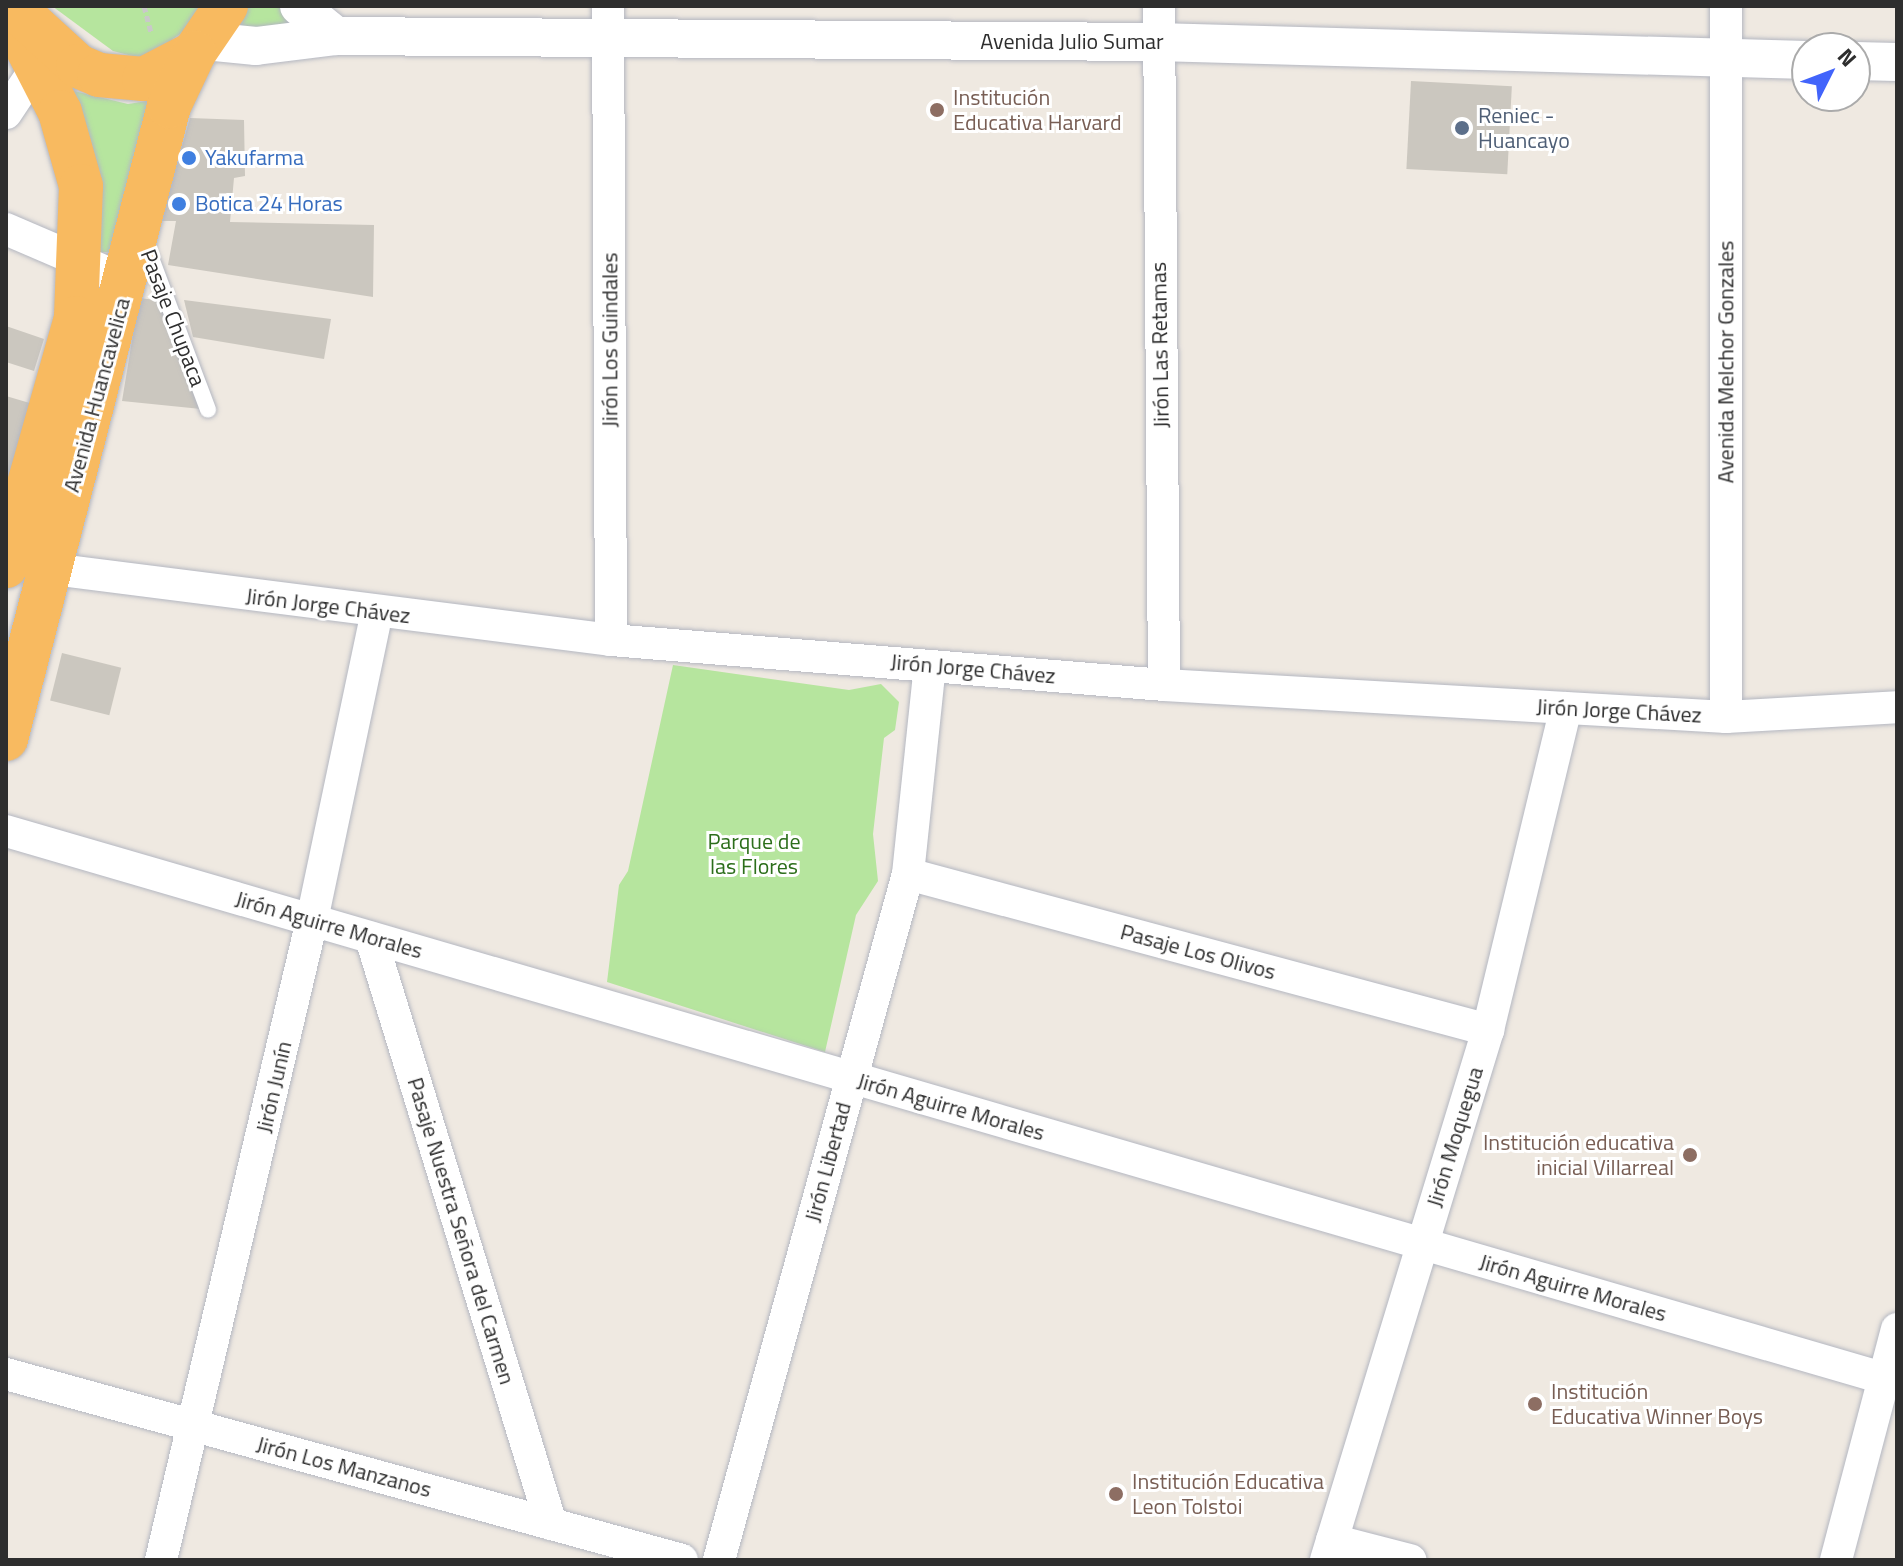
<!DOCTYPE html>
<meta charset="utf-8">
<style>
body{margin:0}
#map{position:relative;width:1903px;height:1566px;overflow:hidden;background:#efe9e1;font-family:"Titillium Web",sans-serif}
div>[style]{position:absolute}
[style*='--x']{left:calc(var(--x)*1px);top:calc(var(--y)*1px);width:calc(var(--w)*1px);rotate:calc(var(--a)*1deg)}
.green>*{inset:0;background:#b6e59e}
.building>*{inset:0;background:#cbc7bf;transform-origin:0 0}
.path>*{height:5px;margin-top:-2.5px;transform-origin:0;background:repeating-linear-gradient(90deg,#c9c9c9 0 6px,transparent 0 10px)}
.roads{filter:drop-shadow(0 0 2px #b4b7c1) drop-shadow(0 0 2px #b4b7c1)}
.service>*{height:16px;margin:-8px;padding:0 8px;transform-origin:8px;border-radius:8px;background:#fff}
.minor>*{height:32px;margin:-16px;padding:0 16px;transform-origin:16px;border-radius:16px;background:#fff}
.tertiary>*{height:38px;margin:-19px;padding:0 19px;transform-origin:19px;border-radius:19px;background:#fff}
.trunk>*{height:44px;margin:-22px;padding:0 22px;transform-origin:22px;border-radius:22px;background:#f8ba60}
.dots>*{width:22px;height:22px;translate:-50% -50%;box-sizing:border-box;border:4px solid #fff;border-radius:50%}
span{translate:-50% -50%;white-space:nowrap;text-align:center;line-height:1.15;-webkit-text-stroke:6px #fff;paint-order:stroke}
.street-label{font-size:22px;color:#2e2e2e}
.education-label{font-size:22px;color:#785e54}
.left{translate:0 -50%;text-align:left}
.right{translate:-100% -50%;text-align:right}
.service-label{font-size:22px;color:#4e5e75}
.shop-label{font-size:22px;color:#366cbe}
.park-label{font-size:22px;color:#2c6e1b}
.frame{position:absolute;inset:0;border:8px solid #2e2e2e;pointer-events:none}
.north{position:absolute;left:1791px;top:32px;width:80px;height:80px;box-sizing:border-box;background:#fff;border:2px solid #ababab;border-radius:50%;rotate:48deg;font-size:22px;font-weight:700;line-height:32px;text-align:center;color:#2e2e2e}
.north::after{content:'';display:block;margin:auto;width:28px;height:36px;background:#4264fb;clip-path:polygon(50% 0,100% 100%,50% 72%,0 100%)}
</style>
<div id="map">
<div class="green">
<div style="clip-path:polygon(52px 6px,203px 6px,196px 23px,144px 59px,113px 51px)"></div>
<div style="clip-path:polygon(242px 6px,276px 6px,307px 22px,234px 36px)"></div>
<div style="clip-path:polygon(70px 90px,128px 104px,160px 99px,111px 252px,100px 252px)"></div>
<div style="clip-path:polygon(673px 665px,849px 690px,881px 684px,899px 702px,895px 730px,884px 738px,873px 834px,878px 881px,856px 915px,825px 1052px,607px 982px,619px 885px,628px 871px)"></div>
</div>
<div class="building">
<div style="left:1411px;top:81px;width:101px;height:88px;rotate:3deg"></div>
<div style="clip-path:polygon(190px 118px,244px 120px,245px 176px,234px 178px,230px 222px,374px 225px,373px 297px,168px 265px,176px 221px,160px 221px)"></div>
<div style="clip-path:polygon(139px 298px,165px 301px,201px 409px,122px 401px)"></div>
<div style="clip-path:polygon(184px 300px,331px 319px,324px 359px,193px 337px)"></div>
<div style="clip-path:polygon(6px 326px,44px 339px,34px 371px,6px 362px)"></div>
<div style="clip-path:polygon(6px 396px,33px 404px,6px 495px)"></div>
<div style="left:62px;top:653px;width:61px;height:49px;rotate:14deg"></div>
</div>
<div class="path">
<div style="--x:144;--y:6;--w:28;--a:75"></div>
</div>
<div class="roads">
<div class="service">
<div style="--x:145;--y:242;--w:179;--a:69.4"></div>
</div>
<div class="minor">
<div style="--x:608;--y:6;--w:634;--a:89.73"></div>
<div style="--x:1159;--y:6;--w:679;--a:89.58"></div>
<div style="--x:1726;--y:6;--w:711;--a:90"></div>
<div style="--x:6;--y:113;--w:54;--a:-56.3"></div>
<div style="--x:6;--y:229;--w:132;--a:23.3"></div>
<div style="--x:35;--y:556;--w:21;--a:37"></div>
<div style="--x:52;--y:569;--w:563;--a:7.24"></div>
<div style="--x:611;--y:640;--w:555;--a:4.65"></div>
<div style="--x:1164;--y:685;--w:563;--a:3.26"></div>
<div style="--x:1726;--y:717;--w:171;--a:-3.3"></div>
<div style="--x:6;--y:831;--w:1970;--a:16.25"></div>
<div style="--x:908;--y:874;--w:601;--a:15.05"></div>
<div style="--x:371;--y:938;--w:613;--a:72.92"></div>
<div style="--x:6;--y:1374;--w:701;--a:15.38"></div>
<div style="--x:1332;--y:1540;--w:81;--a:14.4"></div>
<div style="--x:161;--y:1560;--w:658;--a:-76.72"></div>
<div style="--x:312;--y:920;--w:315;--a:-78.1"></div>
<div style="--x:719;--y:1560;--w:712;--a:-74.6"></div>
<div style="--x:908;--y:874;--w:209;--a:-84"></div>
<div style="--x:1326;--y:1560;--w:554;--a:-73"></div>
<div style="--x:1488;--y:1030;--w:331;--a:-76.4"></div>
<div style="--x:1836;--y:1560;--w:239;--a:-75.2"></div>
</div>
<div class="tertiary">
<div style="--x:299;--y:6;--w:48;--a:39"></div>
<div style="--x:205;--y:41;--w:51;--a:5.6"></div>
<div style="--x:256;--y:46;--w:81;--a:-7.1"></div>
<div style="--x:336;--y:36;--w:821;--a:0.42"></div>
<div style="--x:1157;--y:42;--w:650;--a:1.59"></div>
<div style="--x:1855;--y:61;--w:42;--a:1.4"></div>
</div>
<div class="trunk">
<div style="--x:6;--y:7;--w:118;--a:62.8"></div>
<div style="--x:60;--y:112;--w:77;--a:74.2"></div>
<div style="--x:81;--y:186;--w:132;--a:92.2"></div>
<div style="--x:76;--y:318;--w:258;--a:105.8"></div>
<div style="--x:20;--y:13;--w:79;--a:42.4"></div>
<div style="--x:78;--y:66;--w:23;--a:23"></div>
<div style="--x:99;--y:75;--w:45;--a:5.1"></div>
<div style="--x:144;--y:79;--w:56;--a:-27.5"></div>
<div style="--x:194;--y:53;--w:57;--a:-55.8"></div>
<div style="--x:6;--y:739;--w:654;--a:-75.56"></div>
<div style="--x:169;--y:106;--w:59;--a:-64.7"></div>
</div>
</div>
<div class="dots">
<div style="left:937px;top:110px;background:#8d6e63"></div>
<div style="left:1462px;top:128px;background:#5c6f8a"></div>
<div style="left:189px;top:158px;background:#3f7fe0"></div>
<div style="left:179px;top:204px;background:#3f7fe0"></div>
<div style="left:1690px;top:1155px;background:#8d6e63"></div>
<div style="left:1535px;top:1404px;background:#8d6e63"></div>
<div style="left:1116px;top:1494px;background:#8d6e63"></div>
</div>
<div class="street-label">
<span style="left:1072px;top:42px">Avenida Julio Sumar</span>
<span style="left:173px;top:318px;rotate:69deg">Pasaje Chupaca</span>
<span style="left:610px;top:340px;rotate:-90deg">Jirón Los Guindales</span>
<span style="left:1160px;top:345px;rotate:-91deg">Jirón Las Retamas</span>
<span style="left:1726px;top:362px;rotate:-90deg">Avenida Melchor Gonzales</span>
<span style="left:97px;top:395px;rotate:-75deg">Avenida Huancavelica</span>
<span style="left:328px;top:606px;rotate:7deg">Jirón Jorge Chávez</span>
<span style="left:973px;top:669px;rotate:5deg">Jirón Jorge Chávez</span>
<span style="left:1619px;top:711px;rotate:3deg">Jirón Jorge Chávez</span>
<span style="left:329px;top:925px;rotate:16deg">Jirón Aguirre Morales</span>
<span style="left:1198px;top:952px;rotate:15deg">Pasaje Los Olivos</span>
<span style="left:274px;top:1087px;rotate:-77deg">Jirón Junín</span>
<span style="left:951px;top:1107px;rotate:16deg">Jirón Aguirre Morales</span>
<span style="left:1455px;top:1137px;rotate:-73deg">Jirón Moquegua</span>
<span style="left:828px;top:1162px;rotate:-75deg">Jirón Libertad</span>
<span style="left:461px;top:1231px;rotate:73deg">Pasaje Nuestra Señora del Carmen</span>
<span style="left:1573px;top:1288px;rotate:16deg">Jirón Aguirre Morales</span>
<span style="left:344px;top:1467px;rotate:15deg">Jirón Los Manzanos</span>
</div>
<div class="education-label">
<span class="left" style="left:953px;top:110px">Institución<br>Educativa Harvard</span>
<span class="right" style="left:1674px;top:1155px">Institución educativa<br>inicial Villarreal</span>
<span class="left" style="left:1551px;top:1404px">Institución<br>Educativa Winner Boys</span>
<span class="left" style="left:1132px;top:1494px">Institución Educativa<br>Leon Tolstoi</span>
</div>
<div class="service-label">
<span class="left" style="left:1478px;top:128px">Reniec -<br>Huancayo</span>
</div>
<div class="shop-label">
<span class="left" style="left:205px;top:158px">Yakufarma</span>
<span class="left" style="left:195px;top:204px">Botica 24 Horas</span>
</div>
<div class="park-label">
<span style="left:754px;top:854px">Parque de<br>las Flores</span>
</div>
<div class="frame"></div>
<div class="north">N</div>
</div>
